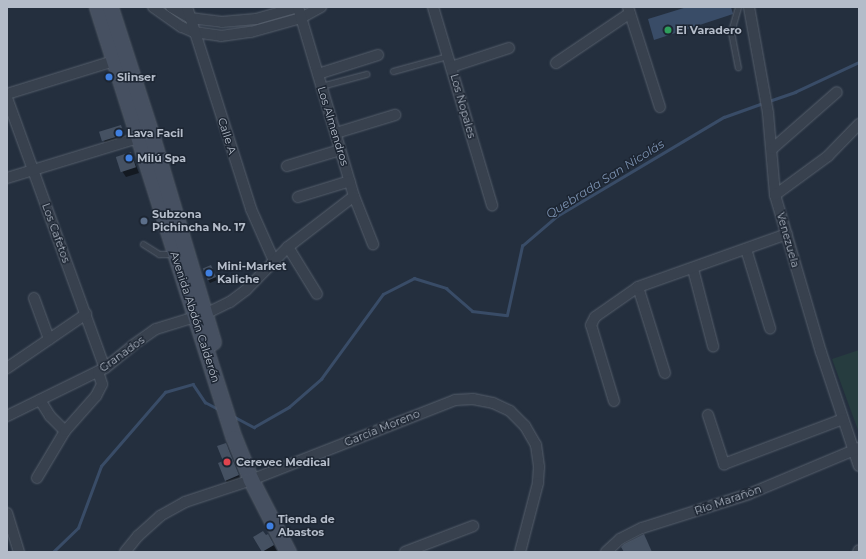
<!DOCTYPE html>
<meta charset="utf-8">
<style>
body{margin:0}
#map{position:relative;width:866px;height:559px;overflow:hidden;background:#242f3e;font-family:Montserrat,sans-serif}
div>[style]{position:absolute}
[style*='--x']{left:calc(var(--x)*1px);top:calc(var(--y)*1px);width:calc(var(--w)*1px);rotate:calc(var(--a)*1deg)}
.green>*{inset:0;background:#263c3f}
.water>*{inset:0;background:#394c67}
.shadow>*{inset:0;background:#0007}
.stream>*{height:2.5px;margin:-1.25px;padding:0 1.25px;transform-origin:1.25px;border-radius:1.25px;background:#394c67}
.building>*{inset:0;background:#455162;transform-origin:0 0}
.roads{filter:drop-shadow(0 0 1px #565f6c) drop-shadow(0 0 1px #565f6c)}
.lane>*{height:5px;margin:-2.5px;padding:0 2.5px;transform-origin:2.5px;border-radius:2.5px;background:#38414e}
.street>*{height:10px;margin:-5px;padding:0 5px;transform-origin:5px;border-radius:5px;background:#38414e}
.secondary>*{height:15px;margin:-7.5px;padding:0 7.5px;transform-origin:7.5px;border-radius:7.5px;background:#465061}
.dots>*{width:11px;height:11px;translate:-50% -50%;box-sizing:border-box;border:2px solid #1d2633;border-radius:50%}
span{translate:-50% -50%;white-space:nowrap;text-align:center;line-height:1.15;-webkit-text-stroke:3px #1d2633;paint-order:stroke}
.poi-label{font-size:11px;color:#b4bcc9;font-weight:700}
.left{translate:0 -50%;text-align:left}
.street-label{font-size:11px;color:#b4bcc9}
.water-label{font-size:12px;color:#7c92b1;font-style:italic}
.frame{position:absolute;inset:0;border:8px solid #b4bcc9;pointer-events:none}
</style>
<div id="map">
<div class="green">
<div style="clip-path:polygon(859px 350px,859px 429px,858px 430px,832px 359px)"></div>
</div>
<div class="water">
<div style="clip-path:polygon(687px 7px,731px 7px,733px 14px,654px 40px,648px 19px)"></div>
</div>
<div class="shadow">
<div style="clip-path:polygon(120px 126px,127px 141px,107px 148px,104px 141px)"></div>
<div style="clip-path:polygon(131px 153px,139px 173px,126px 177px,122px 171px)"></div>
<div style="clip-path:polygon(212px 269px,217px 280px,210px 283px,208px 280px)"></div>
<div style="clip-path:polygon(228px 448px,241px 480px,228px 485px,226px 481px)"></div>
<div style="clip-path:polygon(268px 535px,277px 551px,276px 552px,263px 552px,255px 537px)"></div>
</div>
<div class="stream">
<div style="--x:769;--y:101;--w:28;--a:-19"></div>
<div style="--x:795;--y:92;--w:71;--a:-25.1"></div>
<div style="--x:233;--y:416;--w:24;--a:28"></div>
<div style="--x:254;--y:427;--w:40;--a:-29.7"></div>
<div style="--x:289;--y:407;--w:43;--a:-41.2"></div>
<div style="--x:321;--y:379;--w:105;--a:-53.9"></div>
<div style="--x:383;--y:294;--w:35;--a:-27"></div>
<div style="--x:414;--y:278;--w:34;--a:17"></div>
<div style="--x:446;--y:288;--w:35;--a:41"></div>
<div style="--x:472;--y:311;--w:35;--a:7"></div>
<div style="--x:507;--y:315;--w:71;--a:-77.7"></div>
<div style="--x:522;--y:246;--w:46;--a:-40.6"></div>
<div style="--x:557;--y:216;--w:194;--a:-30.7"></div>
<div style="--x:724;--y:117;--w:41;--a:-19.7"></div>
<div style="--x:53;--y:552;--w:35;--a:-44"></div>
<div style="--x:78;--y:528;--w:66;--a:-69.6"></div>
<div style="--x:101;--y:466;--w:98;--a:-49.1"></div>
<div style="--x:165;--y:392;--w:29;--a:-16"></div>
<div style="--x:193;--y:384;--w:22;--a:56"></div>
<div style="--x:205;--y:402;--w:15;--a:28"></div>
</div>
<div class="building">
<div style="left:121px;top:125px;width:10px;height:23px;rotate:73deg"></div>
<div style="left:131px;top:152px;width:16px;height:16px;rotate:72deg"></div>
<div style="left:211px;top:265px;width:13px;height:9px;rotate:67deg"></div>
<div style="clip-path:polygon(226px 443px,239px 475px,225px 481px,218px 463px,223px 461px,217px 446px)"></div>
<div style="clip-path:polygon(263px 531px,266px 535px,268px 534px,274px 545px,262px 552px,253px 537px)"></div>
<div style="clip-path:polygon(644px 534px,652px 552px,624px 552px,621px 547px,624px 544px)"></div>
</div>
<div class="roads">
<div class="lane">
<div style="--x:738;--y:7;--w:26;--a:106"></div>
<div style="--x:731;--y:32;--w:36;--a:79"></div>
<div style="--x:393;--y:71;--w:56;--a:-15.5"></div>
<div style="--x:321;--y:86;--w:47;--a:-14.9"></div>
<div style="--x:143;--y:244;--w:19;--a:32"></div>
<div style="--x:159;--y:254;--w:8;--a:0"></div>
<div style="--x:167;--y:254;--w:5;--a:-22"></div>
</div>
<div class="street">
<div style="--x:153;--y:7;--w:35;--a:35"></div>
<div style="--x:182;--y:27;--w:13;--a:23"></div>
<div style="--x:194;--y:32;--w:27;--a:8"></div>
<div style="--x:221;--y:36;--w:30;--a:-8"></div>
<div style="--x:251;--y:32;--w:52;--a:-15.6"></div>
<div style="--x:301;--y:18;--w:23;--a:-29"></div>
<div style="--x:171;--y:7;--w:22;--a:30"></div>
<div style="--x:190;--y:18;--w:32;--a:7"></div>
<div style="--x:222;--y:22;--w:34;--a:-5"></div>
<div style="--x:256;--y:19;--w:44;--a:-15.9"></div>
<div style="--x:187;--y:7;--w:212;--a:72.4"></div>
<div style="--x:251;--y:209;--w:57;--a:66.1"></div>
<div style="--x:298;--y:7;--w:197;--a:73.5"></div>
<div style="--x:354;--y:196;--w:52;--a:68.4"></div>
<div style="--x:433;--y:7;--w:207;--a:73.4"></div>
<div style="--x:628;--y:7;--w:105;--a:72.3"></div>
<div style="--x:749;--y:7;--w:108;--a:79.8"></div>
<div style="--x:768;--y:113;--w:82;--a:85.1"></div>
<div style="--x:775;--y:195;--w:164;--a:73.7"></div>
<div style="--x:821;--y:352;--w:120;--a:71.6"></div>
<div style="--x:556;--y:63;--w:89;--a:-34"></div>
<div style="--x:451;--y:67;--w:61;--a:-18.1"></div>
<div style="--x:318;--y:74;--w:63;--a:-17.6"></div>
<div style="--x:7;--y:94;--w:118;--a:-17.2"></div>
<div style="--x:7;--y:98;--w:287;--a:70.1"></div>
<div style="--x:336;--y:133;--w:62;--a:-17"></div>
<div style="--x:772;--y:149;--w:86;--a:-41.2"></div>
<div style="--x:287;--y:166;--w:55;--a:-16.8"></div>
<div style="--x:7;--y:178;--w:143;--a:-17"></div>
<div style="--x:775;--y:195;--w:66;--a:-36.3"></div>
<div style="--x:828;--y:156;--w:45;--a:-45.9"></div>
<div style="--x:298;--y:197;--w:54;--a:-17.1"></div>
<div style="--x:288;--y:247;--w:55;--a:58.3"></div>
<div style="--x:746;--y:249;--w:83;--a:73.1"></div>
<div style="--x:693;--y:269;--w:80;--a:75.4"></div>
<div style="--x:638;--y:287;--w:90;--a:72.6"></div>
<div style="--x:34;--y:298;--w:44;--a:69.9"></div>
<div style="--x:7;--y:368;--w:96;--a:-34.4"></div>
<div style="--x:40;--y:400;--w:19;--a:58"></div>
<div style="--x:50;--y:416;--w:21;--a:45"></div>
<div style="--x:614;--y:401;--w:79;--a:-106.8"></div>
<div style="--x:591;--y:325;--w:9;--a:-63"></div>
<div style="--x:595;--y:317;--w:52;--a:-34.9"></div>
<div style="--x:638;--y:287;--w:158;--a:-19.6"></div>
<div style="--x:708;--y:415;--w:52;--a:71.9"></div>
<div style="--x:724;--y:464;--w:127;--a:-20.7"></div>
<div style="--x:7;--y:416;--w:109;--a:-26.1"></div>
<div style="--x:105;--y:368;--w:36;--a:-39"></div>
<div style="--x:133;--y:345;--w:28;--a:-35"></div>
<div style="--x:156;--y:329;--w:51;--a:-17"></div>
<div style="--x:205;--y:314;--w:28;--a:-26"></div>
<div style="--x:230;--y:302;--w:20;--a:-37"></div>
<div style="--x:246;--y:290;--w:60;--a:-45.7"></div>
<div style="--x:288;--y:247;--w:83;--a:-37.7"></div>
<div style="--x:37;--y:478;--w:55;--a:-59.2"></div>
<div style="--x:65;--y:431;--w:47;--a:-48.5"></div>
<div style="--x:96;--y:396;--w:13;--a:-63"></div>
<div style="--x:102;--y:384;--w:13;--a:-108"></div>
<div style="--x:7;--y:513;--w:41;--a:72.9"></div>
<div style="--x:125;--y:552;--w:21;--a:-51"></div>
<div style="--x:138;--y:536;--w:30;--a:-42"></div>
<div style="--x:160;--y:516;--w:29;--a:-29"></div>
<div style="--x:185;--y:502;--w:70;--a:-18.4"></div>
<div style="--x:251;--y:480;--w:219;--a:-21.4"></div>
<div style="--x:455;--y:400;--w:18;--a:-3"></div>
<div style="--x:473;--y:399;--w:20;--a:11"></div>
<div style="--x:493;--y:403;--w:19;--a:25"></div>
<div style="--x:510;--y:411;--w:21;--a:45"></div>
<div style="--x:525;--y:426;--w:22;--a:60"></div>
<div style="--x:536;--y:445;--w:22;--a:82"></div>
<div style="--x:539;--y:467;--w:16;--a:94"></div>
<div style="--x:538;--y:483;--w:71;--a:104.6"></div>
<div style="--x:405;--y:552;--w:73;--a:-20.9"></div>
<div style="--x:606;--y:552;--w:19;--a:-43"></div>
<div style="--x:620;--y:539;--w:25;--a:-27"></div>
<div style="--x:642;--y:528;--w:112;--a:-17.6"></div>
<div style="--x:749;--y:494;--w:119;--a:-22.7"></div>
<div style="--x:858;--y:552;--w:2;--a:-63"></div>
</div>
<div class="secondary">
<div style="--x:97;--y:7;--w:452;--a:72.4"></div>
<div style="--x:234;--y:438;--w:45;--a:68"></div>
<div style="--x:251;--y:480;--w:81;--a:62.8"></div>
<div style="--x:110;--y:7;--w:133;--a:72.1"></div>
<div style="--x:151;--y:134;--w:217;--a:73.4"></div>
</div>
</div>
<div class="dots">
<div style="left:668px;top:30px;background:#2e9e5b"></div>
<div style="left:109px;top:77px;background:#3f7fe0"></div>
<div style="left:119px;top:133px;background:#3f7fe0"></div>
<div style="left:129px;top:158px;background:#3f7fe0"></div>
<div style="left:144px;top:221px;background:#5c6f8a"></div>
<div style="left:209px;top:273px;background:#3f7fe0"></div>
<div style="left:227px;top:462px;background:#e0444e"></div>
<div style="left:270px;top:526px;background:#3f7fe0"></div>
</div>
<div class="poi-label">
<span class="left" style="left:676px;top:30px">El Varadero</span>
<span class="left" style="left:117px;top:77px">Slinser</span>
<span class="left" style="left:127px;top:133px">Lava Facil</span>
<span class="left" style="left:137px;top:158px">Milú Spa</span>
<span class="left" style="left:152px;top:221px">Subzona<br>Pichincha No. 17</span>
<span class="left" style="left:217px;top:273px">Mini-Market<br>Kaliche</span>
<span class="left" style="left:236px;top:462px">Cerevec Medical</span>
<span class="left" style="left:278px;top:526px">Tienda de<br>Abastos</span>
</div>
<div class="street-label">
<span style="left:463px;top:106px;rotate:74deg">Los Nopales</span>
<span style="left:333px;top:126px;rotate:73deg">Los Almendros</span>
<span style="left:227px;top:136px;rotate:72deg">Calle A</span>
<span style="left:56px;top:233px;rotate:70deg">Los Cafetos</span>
<span style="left:788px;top:240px;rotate:74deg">Venezuela</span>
<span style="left:195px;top:317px;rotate:72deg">Avenida Abdón Calderón</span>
<span style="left:122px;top:354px;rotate:-36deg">Granados</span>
<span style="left:382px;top:428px;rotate:-22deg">García Moreno</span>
<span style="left:728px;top:500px;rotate:-19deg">Río Marañòn</span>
</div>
<div class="water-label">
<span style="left:605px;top:179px;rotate:-32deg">Quebrada San Nicolás</span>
</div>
<div class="frame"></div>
</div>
